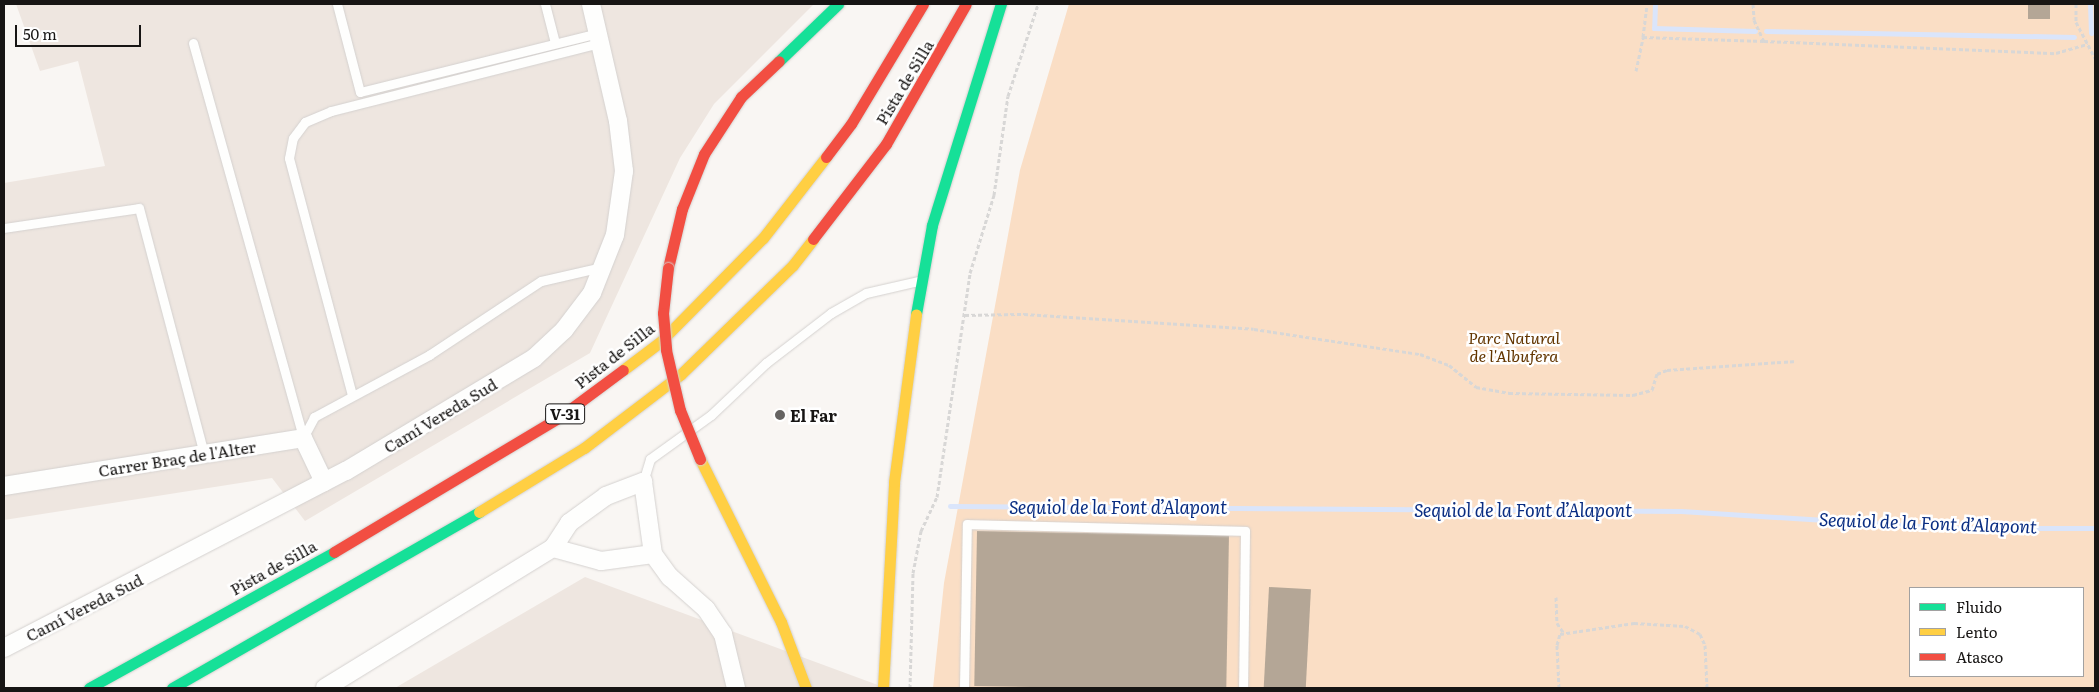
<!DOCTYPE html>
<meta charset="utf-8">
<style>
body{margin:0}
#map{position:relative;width:2099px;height:692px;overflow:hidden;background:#f9f6f3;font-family:Literata,serif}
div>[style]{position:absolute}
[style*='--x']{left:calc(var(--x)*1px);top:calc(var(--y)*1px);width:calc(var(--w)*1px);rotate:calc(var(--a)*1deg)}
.built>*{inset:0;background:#eee6e0}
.green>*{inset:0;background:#fadec5}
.stream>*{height:5px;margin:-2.5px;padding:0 2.5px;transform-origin:2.5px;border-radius:2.5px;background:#dae5fb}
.building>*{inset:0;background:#b4a696;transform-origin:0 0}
.path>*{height:3px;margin-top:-1.5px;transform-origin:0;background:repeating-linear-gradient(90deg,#d8d7d6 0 4px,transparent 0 6.5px)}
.roads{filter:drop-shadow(0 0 1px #d4d1cf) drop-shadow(0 0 1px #d4d1cf)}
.lane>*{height:9px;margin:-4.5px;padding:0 4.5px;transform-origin:4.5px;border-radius:4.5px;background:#fefefd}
.street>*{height:18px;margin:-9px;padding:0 9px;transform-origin:9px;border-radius:9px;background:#fefefd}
.fast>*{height:11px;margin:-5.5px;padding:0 5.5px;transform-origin:5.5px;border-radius:5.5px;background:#16e098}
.slow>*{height:11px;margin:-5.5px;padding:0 5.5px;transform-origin:5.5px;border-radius:5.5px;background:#ffcf43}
.jam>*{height:11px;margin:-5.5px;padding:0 5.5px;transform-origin:5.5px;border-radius:5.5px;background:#f24e42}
.bridges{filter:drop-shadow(0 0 1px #d4d1cf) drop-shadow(0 0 1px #d4d1cf)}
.jam-bridge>*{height:11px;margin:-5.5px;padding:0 5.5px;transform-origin:5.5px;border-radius:5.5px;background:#f24e42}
.dots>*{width:14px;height:14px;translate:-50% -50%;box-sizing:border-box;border:2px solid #fff;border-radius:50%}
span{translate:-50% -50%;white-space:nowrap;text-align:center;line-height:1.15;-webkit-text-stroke:5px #fff;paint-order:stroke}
.shield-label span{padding:1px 4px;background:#fff;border:1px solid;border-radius:4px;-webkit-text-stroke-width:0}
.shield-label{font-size:15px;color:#171514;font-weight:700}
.street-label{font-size:16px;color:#171514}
.park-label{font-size:16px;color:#633600;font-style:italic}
.poi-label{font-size:16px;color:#171514;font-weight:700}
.left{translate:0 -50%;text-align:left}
.water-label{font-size:18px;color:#092d82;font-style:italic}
.frame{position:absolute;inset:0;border:5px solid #171514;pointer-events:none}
.legend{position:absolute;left:1909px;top:587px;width:175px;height:90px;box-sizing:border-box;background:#fff;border:1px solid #a2a1a1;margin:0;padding:6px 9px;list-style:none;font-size:15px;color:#171514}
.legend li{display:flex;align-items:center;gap:10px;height:25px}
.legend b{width:25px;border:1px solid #a2a1a1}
.scale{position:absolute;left:15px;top:25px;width:126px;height:22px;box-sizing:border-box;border:2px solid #171514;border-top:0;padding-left:6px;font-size:15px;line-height:18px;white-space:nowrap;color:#171514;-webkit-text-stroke:4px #fff;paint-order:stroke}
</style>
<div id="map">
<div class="built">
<div style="clip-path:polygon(16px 4px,814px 4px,714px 104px,680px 158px,590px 353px,305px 521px,272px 478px,4px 520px,4px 183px,105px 166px,78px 61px,40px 71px)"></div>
<div style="clip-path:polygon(585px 577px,886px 688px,395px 688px)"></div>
</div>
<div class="green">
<div style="clip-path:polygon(evenodd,1069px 4px,2095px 4px,2095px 688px,933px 688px,944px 583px,1020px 170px,1069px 4px,1910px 588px,2083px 588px,2083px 676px,1910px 676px,1910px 588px)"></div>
</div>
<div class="stream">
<div style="--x:1655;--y:4;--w:24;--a:92"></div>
<div style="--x:1654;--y:28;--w:101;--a:1.7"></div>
<div style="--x:2090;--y:4;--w:29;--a:88"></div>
<div style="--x:1766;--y:31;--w:308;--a:1.1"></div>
<div style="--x:950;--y:506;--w:731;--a:0.39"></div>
<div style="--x:1681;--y:511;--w:275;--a:3.6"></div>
<div style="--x:1955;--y:528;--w:140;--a:0"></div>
</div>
<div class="building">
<div style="left:2028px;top:4px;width:22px;height:15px"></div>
<div style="left:977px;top:531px;width:252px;height:155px;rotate:1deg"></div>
<div style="left:1269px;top:587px;width:42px;height:101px;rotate:3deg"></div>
</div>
<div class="path">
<div style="--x:1753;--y:4;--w:16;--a:86"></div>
<div style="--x:1754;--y:20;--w:23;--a:65"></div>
<div style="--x:1764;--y:41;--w:292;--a:2.4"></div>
<div style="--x:2056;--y:53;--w:33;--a:-16"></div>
<div style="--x:2076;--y:4;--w:18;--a:90"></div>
<div style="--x:2076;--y:22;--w:41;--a:62.2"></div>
<div style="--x:1643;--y:37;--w:33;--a:-83"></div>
<div style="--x:1636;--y:71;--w:35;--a:-78"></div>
<div style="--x:1643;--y:37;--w:121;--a:1.9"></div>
<div style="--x:965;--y:315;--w:59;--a:-1"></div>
<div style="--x:1024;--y:314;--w:230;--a:3.7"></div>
<div style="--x:1254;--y:329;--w:168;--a:8.6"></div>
<div style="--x:1420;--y:354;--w:31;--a:21"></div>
<div style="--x:1449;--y:365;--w:35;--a:39"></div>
<div style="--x:1476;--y:387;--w:34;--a:10"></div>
<div style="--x:1509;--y:393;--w:124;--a:0.9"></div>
<div style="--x:1633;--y:395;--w:20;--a:-15"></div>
<div style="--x:1652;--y:390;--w:17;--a:-73"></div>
<div style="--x:1657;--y:374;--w:11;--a:-22"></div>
<div style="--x:1667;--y:370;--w:130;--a:-4"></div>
<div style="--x:1556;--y:597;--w:26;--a:88"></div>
<div style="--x:1557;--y:623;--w:11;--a:56"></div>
<div style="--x:910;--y:688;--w:115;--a:-88.5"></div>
<div style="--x:913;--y:573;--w:43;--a:-79.2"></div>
<div style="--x:921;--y:531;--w:38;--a:-65"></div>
<div style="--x:937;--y:497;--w:226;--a:-81.6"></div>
<div style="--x:970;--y:273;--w:82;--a:-72.9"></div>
<div style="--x:994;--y:195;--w:100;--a:-82"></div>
<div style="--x:1008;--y:96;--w:97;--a:-71.9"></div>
<div style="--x:1559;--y:688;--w:43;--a:-92.7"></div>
<div style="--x:1557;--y:645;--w:11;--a:-75"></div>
<div style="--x:1560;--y:634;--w:75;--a:-8.5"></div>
<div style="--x:1634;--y:623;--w:51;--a:3.4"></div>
<div style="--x:1685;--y:626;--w:17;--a:28"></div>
<div style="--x:1700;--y:634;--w:12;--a:66"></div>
<div style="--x:1705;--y:645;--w:43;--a:87.3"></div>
</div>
<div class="roads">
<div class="lane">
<div style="--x:337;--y:4;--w:91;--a:75.4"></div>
<div style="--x:360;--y:92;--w:245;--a:-13.9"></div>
<div style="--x:545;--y:4;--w:40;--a:75.6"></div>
<div style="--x:193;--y:43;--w:410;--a:74.4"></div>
<div style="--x:4;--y:228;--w:136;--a:-8.4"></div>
<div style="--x:139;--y:208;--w:254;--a:75.2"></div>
<div style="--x:352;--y:395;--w:245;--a:-104.9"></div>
<div style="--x:289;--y:158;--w:20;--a:-79"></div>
<div style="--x:293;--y:138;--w:20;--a:-53"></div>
<div style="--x:305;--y:122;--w:28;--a:-23"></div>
<div style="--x:331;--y:111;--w:277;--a:-14.2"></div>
<div style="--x:303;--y:438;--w:24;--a:-62"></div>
<div style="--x:314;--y:417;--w:131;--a:-28.3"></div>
<div style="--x:429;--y:355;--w:134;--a:-33.5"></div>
<div style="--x:541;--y:281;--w:63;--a:-12.9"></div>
<div style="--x:643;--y:482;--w:24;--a:-73"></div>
<div style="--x:650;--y:459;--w:75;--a:-35.8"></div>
<div style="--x:711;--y:415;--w:76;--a:-43.4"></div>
<div style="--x:766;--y:363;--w:82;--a:-37.6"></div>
<div style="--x:831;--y:313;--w:40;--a:-29.7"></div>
<div style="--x:866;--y:293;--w:53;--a:-13"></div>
<div style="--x:964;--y:688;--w:164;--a:-89"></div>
<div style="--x:967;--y:524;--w:278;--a:1.4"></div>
<div style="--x:1245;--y:531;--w:157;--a:90.7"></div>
</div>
<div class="street">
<div style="--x:643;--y:482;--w:73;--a:82.1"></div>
<div style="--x:653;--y:554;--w:52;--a:172.3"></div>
<div style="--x:601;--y:561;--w:50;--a:-164.8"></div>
<div style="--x:553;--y:548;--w:30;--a:-57"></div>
<div style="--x:569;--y:523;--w:46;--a:-36.1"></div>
<div style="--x:606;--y:496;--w:40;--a:-21"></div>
<div style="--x:4;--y:486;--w:303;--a:-9.1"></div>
<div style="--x:303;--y:438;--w:49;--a:64.5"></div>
<div style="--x:653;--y:554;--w:29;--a:54"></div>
<div style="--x:670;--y:577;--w:48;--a:41.6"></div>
<div style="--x:706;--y:609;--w:30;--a:56"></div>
<div style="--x:723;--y:634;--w:56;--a:76.5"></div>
<div style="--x:4;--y:648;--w:385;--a:-27.4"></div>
<div style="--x:346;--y:471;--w:219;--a:-31"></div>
<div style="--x:534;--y:358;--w:41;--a:-43"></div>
<div style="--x:564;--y:330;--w:46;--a:-52.9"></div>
<div style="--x:592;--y:293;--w:62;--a:-68.4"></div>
<div style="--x:615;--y:235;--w:65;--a:-82"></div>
<div style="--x:624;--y:171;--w:50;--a:-96.8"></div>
<div style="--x:618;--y:121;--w:120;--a:-103"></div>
<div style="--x:325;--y:688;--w:268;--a:-31.6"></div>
</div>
<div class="fast">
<div style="--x:779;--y:61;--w:82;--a:-44"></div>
<div style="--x:916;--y:314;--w:90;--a:-79.8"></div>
<div style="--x:932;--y:225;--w:232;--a:-72.7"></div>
<div style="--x:89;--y:688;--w:280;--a:-29"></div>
<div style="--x:172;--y:688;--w:354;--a:-29.8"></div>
</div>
<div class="slow">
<div style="--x:623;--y:370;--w:46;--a:-37.1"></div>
<div style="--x:660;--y:342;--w:146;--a:-45.3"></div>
<div style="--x:763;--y:238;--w:103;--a:-52.1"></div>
<div style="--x:700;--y:459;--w:182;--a:63.6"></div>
<div style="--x:781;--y:622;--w:71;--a:69.3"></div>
<div style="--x:479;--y:512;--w:123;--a:-31.4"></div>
<div style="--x:584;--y:448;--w:122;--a:-37.3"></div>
<div style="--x:681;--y:374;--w:156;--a:-44.2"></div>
<div style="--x:793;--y:265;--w:33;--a:-52"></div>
<div style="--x:883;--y:688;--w:206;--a:-86.9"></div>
<div style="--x:894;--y:482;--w:169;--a:-82.5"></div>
</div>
<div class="jam">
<div style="--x:826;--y:157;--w:41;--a:-52.9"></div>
<div style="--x:851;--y:124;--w:140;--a:-59"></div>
<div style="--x:813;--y:239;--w:120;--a:-52.5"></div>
<div style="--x:886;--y:144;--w:161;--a:-60.3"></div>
<div style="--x:668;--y:268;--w:61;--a:-76.7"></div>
<div style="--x:682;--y:209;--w:59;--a:-68.2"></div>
<div style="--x:704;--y:154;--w:68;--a:-57"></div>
<div style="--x:741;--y:97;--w:52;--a:-43.5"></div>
<div style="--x:334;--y:552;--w:265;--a:-30.9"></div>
<div style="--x:561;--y:416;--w:77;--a:-36.6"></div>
</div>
</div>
<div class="bridges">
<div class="jam-bridge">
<div style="--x:668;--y:268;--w:45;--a:96.3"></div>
<div style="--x:663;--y:313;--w:37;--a:85"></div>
<div style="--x:666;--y:350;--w:62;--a:76.9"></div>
<div style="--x:680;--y:410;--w:53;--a:67.8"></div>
</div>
</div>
<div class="dots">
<div style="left:780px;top:415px;background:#666462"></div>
</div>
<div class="shield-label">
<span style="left:565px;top:414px">V-31</span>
</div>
<div class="street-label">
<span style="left:904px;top:82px;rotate:-59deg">Pista de Silla</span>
<span style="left:614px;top:355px;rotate:-38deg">Pista de Silla</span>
<span style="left:440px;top:415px;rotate:-31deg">Camí Vereda Sud</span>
<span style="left:177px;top:458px;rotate:-9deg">Carrer Braç de l'Alter</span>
<span style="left:273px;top:567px;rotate:-29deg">Pista de Silla</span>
<span style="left:84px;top:607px;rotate:-27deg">Camí Vereda Sud</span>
</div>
<div class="park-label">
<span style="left:1514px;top:346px">Parc Natural<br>de l'Albufera</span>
</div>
<div class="poi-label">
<span class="left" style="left:790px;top:415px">El Far</span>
</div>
<div class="water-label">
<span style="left:1118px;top:507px">Sequiol de la Font d’Alapont</span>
<span style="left:1523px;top:510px">Sequiol de la Font d’Alapont</span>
<span style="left:1928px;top:523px;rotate:2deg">Sequiol de la Font d’Alapont</span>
</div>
<div class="frame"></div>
<ul class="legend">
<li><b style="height:6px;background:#16e098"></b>Fluido</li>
<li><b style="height:6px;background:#ffcf43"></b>Lento</li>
<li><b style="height:6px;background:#f24e42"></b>Atasco</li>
</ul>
<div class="scale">50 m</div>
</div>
